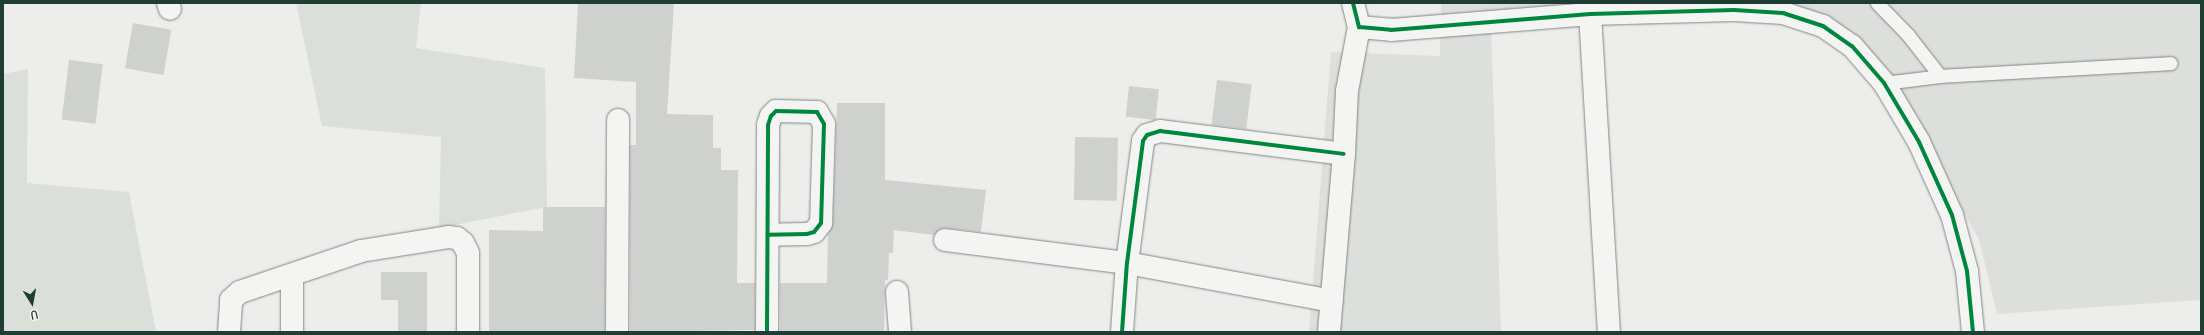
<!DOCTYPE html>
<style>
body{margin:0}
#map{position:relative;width:2204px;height:335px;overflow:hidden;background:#edeeeb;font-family:Delius,sans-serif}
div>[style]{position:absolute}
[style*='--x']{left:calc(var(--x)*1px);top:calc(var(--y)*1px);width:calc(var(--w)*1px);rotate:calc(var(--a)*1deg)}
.built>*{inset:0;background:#dcdfdb}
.green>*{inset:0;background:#dadfda}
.building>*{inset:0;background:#cfd1cf;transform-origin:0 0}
.roads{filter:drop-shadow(0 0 1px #818784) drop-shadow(0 0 1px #818784)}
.lane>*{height:13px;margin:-6.5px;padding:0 6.5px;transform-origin:6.5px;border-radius:6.5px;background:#f4f4f2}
.street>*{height:22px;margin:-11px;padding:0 11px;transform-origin:11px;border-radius:11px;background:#f4f4f2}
.secondary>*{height:22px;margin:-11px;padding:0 11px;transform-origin:11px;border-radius:11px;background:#f4f4f2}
.cycleway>*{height:4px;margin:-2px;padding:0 2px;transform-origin:2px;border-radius:2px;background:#00873e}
span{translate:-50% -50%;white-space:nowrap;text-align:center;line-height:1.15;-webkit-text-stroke:3px #f6f6f2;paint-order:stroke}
.frame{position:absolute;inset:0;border:4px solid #1f3d34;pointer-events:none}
.north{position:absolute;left:12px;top:283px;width:40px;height:40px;-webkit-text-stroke:3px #f6f6f2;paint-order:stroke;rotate:169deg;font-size:11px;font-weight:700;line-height:16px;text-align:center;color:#1f3d34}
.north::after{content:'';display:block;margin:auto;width:14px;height:18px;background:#1f3d34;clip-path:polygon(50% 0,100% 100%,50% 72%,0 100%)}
</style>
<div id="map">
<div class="built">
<div style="clip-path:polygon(1441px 3px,2201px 3px,2201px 300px,1997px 314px,1979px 239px,1864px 45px,1799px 18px,1491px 24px,1501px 332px,1309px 332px,1331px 52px,1440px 56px)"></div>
</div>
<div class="green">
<div style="clip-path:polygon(296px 3px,421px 3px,416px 48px,545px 68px,547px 207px,439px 228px,441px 137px,322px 126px)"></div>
<div style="clip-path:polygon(28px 69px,27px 183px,129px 192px,156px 332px,3px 332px,3px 74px)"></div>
</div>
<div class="building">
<div style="clip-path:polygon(578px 3px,674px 3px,667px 114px,713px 115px,713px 148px,721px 148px,721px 170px,738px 170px,737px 283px,755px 283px,755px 330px,630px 332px,630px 145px,636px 145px,636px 82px,574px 78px)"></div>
<div style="left:133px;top:23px;width:39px;height:46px;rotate:10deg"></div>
<div style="left:69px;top:60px;width:34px;height:60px;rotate:7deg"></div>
<div style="left:1217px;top:80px;width:35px;height:45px;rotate:7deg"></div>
<div style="left:1129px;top:86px;width:30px;height:31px;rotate:6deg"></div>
<div style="clip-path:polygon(837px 103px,885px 103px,885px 180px,986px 190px,981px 232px,947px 228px,940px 229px,934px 235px,894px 230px,893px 253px,889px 253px,888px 280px,885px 280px,884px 332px,780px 331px,780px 283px,827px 283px,828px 234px,833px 223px)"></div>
<div style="left:1075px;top:137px;width:43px;height:63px;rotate:1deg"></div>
<div style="clip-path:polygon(543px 207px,605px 207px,605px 332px,489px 332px,489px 230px,543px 231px)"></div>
<div style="clip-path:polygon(381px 272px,427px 272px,427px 332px,398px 332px,398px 300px,381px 300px)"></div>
</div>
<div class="roads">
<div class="lane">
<div style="--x:1877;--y:3;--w:45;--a:45.9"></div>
<div style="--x:1908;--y:35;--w:52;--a:52"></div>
<div style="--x:1884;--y:83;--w:56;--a:-7.1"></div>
<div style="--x:1940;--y:76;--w:231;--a:-3.2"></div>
</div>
<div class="street">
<div style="--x:168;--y:3;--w:6;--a:72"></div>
<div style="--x:1590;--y:14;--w:319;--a:86.6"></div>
<div style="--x:945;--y:240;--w:183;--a:7.2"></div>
<div style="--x:1127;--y:263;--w:208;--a:10.5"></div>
<div style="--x:292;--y:275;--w:57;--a:90"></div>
<div style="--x:897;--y:292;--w:40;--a:85.7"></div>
<div style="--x:229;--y:332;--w:32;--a:-86"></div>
<div style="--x:231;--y:300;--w:12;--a:-42"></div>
<div style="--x:240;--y:292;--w:128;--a:-18.7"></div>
<div style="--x:361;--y:251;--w:88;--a:-9.1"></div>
<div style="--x:448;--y:237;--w:9;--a:6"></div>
<div style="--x:457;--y:238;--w:8;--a:40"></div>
<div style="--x:463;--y:243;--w:11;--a:63"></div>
<div style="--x:468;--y:253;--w:79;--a:90"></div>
<div style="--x:617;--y:332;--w:212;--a:-89.7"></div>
<div style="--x:767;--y:332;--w:207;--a:-89.7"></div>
<div style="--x:768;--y:125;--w:9;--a:-72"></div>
<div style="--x:771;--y:116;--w:7;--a:-45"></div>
<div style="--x:776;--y:111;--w:41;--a:1.4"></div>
<div style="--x:817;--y:112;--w:14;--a:60"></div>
<div style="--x:824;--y:124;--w:99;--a:91.7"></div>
<div style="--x:821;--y:223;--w:11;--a:128"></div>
<div style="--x:814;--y:232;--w:7;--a:164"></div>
<div style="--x:807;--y:234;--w:39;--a:179"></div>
<div style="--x:1122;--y:332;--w:69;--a:-85.9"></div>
<div style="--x:1127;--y:263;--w:123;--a:-82.5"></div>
<div style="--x:1143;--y:141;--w:7;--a:-56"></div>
<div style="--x:1147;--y:135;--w:14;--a:-17"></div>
<div style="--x:1160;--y:131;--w:185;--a:7.1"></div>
<div style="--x:1329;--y:332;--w:179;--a:-85.2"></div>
<div style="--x:1344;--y:154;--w:63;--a:-87.3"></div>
<div style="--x:1347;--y:91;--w:65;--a:-79.4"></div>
</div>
<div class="secondary">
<div style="--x:1353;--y:3;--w:25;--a:76"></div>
<div style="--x:1359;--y:27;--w:32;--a:5"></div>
<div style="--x:1391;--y:30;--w:200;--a:-4.6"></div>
<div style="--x:1590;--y:14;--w:144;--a:-1.6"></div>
<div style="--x:1734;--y:10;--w:49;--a:3.5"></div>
<div style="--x:1783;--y:13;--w:42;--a:18"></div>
<div style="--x:1823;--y:26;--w:35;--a:35"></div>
<div style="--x:1852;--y:46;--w:49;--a:49.1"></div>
<div style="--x:1884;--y:83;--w:69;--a:59.3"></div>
<div style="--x:1919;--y:142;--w:80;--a:65.7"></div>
<div style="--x:1952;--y:215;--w:58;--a:75"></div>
<div style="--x:1967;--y:271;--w:61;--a:84.4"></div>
</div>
</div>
<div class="cycleway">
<div style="--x:1353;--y:3;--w:25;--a:76"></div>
<div style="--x:1359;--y:27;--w:32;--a:5"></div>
<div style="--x:1391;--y:30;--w:200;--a:-4.6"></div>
<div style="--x:1590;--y:14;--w:144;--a:-1.6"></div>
<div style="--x:1734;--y:10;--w:49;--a:3.5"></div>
<div style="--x:1783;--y:13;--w:42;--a:18"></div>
<div style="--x:1823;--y:26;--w:35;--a:35"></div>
<div style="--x:1852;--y:46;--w:49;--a:49.1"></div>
<div style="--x:1884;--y:83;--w:69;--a:59.3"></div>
<div style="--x:1919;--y:142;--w:80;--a:65.7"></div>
<div style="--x:1952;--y:215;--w:58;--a:75"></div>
<div style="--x:1967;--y:271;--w:61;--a:84.4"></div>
<div style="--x:767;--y:332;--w:207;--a:-89.7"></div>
<div style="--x:768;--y:125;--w:9;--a:-72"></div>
<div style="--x:771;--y:116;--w:7;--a:-45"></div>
<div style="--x:776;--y:111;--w:41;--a:1.4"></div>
<div style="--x:817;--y:112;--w:14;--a:60"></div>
<div style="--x:824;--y:124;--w:99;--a:91.7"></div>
<div style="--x:821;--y:223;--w:11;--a:128"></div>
<div style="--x:814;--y:232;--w:7;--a:164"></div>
<div style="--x:807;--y:234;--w:39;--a:179"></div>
<div style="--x:1122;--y:332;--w:69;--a:-85.9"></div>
<div style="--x:1127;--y:263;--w:123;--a:-82.5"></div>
<div style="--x:1143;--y:141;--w:7;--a:-56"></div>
<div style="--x:1147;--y:135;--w:14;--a:-17"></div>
<div style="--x:1160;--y:131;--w:185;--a:7.1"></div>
</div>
<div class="frame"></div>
<div class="north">U</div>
</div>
